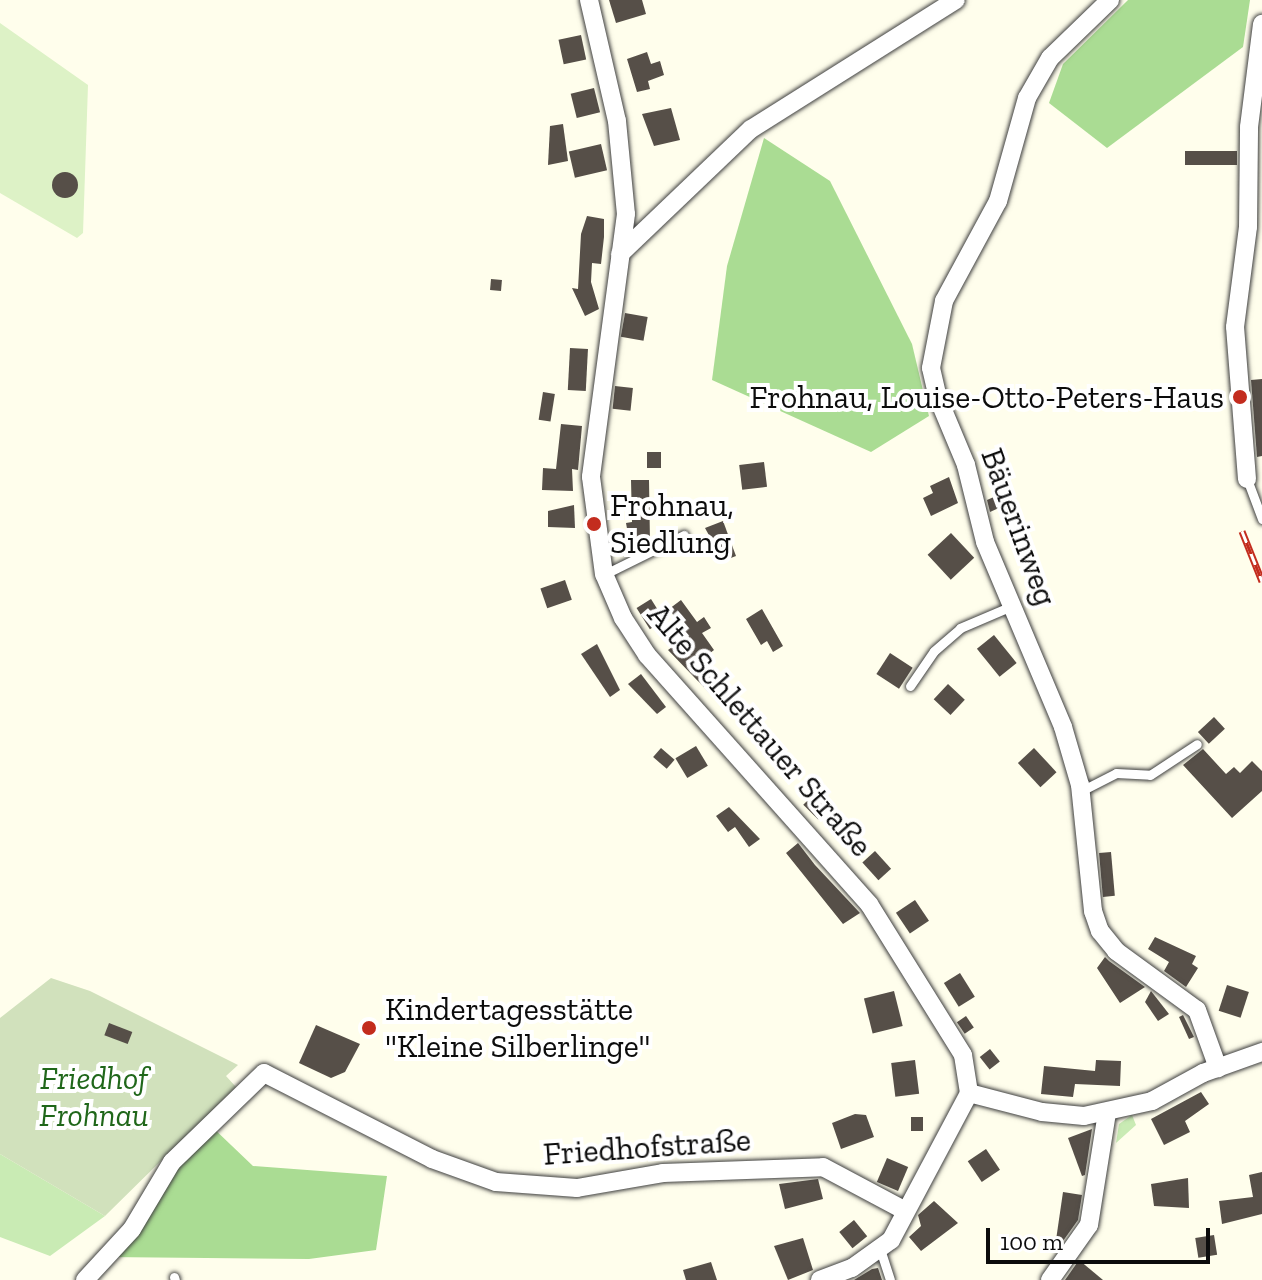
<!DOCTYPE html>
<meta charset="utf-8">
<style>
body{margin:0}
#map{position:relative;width:1262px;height:1280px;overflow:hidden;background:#fffeec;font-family:"Zilla Slab",serif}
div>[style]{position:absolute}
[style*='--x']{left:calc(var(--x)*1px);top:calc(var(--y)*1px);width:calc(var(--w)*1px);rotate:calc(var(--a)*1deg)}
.green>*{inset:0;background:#c9ebb4}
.forest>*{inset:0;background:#aadc93}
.cemetery>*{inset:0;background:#d1e1bc}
.pitch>*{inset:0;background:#ddf2c6}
.building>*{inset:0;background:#564f48;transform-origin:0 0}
.round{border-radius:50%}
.roads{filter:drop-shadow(0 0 2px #3f3f3f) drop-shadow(0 0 2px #3f3f3f)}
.lane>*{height:9px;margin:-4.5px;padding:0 4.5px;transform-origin:4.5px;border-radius:4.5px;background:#fff}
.street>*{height:18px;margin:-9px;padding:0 9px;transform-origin:9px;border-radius:9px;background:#fff}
.rail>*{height:7px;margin-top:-3.5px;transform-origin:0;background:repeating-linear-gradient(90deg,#fff 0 12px,#c32c1e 0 24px);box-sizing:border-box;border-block:2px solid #c32c1e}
.dots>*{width:22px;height:22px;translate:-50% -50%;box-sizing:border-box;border:4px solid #fff;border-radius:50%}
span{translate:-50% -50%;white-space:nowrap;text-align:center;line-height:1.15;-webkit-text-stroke:8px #fff;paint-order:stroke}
.poi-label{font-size:32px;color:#0c0c0c}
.right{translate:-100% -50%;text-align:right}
.left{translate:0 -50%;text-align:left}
.street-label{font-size:32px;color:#0c0c0c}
.park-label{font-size:32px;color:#20671a;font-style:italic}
.scale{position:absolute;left:986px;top:1228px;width:224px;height:36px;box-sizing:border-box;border:4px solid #0c0c0c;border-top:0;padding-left:10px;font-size:24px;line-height:28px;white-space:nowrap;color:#0c0c0c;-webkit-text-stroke:6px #fff;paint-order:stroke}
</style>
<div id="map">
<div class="green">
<div style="clip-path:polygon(1132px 1115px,1136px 1125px,1116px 1143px,1119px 1124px)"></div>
<div style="clip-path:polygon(0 1154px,105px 1216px,50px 1256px,0 1237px)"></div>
</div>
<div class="forest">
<div style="clip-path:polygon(1128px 0,1250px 0,1243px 47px,1107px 148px,1049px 103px,1063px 64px)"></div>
<div style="clip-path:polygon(764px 138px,830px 181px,912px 344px,929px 416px,871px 452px,712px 380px,727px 266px)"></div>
<div style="clip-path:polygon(209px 1124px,253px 1166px,387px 1176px,376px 1250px,309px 1259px,107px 1257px)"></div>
</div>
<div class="cemetery">
<div style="clip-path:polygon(51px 978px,90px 991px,238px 1065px,226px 1076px,236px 1087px,105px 1216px,0 1154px,0 1018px)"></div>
</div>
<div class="pitch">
<div style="clip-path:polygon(0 23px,88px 85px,83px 233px,77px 238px,0 193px)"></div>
</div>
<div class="building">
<div style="clip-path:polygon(609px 0,642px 0,646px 14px,616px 23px)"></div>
<div style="left:581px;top:35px;width:25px;height:23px;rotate:78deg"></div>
<div style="clip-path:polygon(647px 52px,651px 64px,660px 61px,664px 75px,648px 81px,650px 89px,637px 92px,627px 59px)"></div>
<div style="left:594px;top:88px;width:25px;height:24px;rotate:76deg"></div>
<div style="clip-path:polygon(671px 108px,680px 140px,654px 146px,642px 114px)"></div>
<div style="clip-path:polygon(563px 124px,568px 161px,548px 165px,550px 126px)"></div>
<div style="left:601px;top:144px;width:27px;height:33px;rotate:77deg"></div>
<div style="left:1237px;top:151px;width:14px;height:52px;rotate:90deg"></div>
<div class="round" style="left:52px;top:172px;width:26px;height:26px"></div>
<div style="clip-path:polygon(587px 216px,604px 219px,604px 237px,601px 264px,592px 263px,591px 282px,599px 309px,585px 316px,572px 288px,578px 289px,581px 234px)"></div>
<div style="left:491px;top:279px;width:11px;height:11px;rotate:5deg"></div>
<div style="left:625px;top:313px;width:23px;height:24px;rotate:10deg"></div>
<div style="left:570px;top:348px;width:18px;height:42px;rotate:3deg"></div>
<div style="clip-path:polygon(1262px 379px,1262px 456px,1257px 457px,1251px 380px)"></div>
<div style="left:615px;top:386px;width:18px;height:23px;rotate:6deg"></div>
<div style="left:543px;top:392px;width:12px;height:28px;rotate:9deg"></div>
<div style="clip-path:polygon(561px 424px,582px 426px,578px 470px,572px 469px,573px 491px,542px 490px,543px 468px,556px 469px)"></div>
<div style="left:647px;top:452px;width:14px;height:16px"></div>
<div style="left:764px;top:462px;width:25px;height:25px;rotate:83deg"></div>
<div style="clip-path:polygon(949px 477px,958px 503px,931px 516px,923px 498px,933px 493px,930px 486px)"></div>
<div style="clip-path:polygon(631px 480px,649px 480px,650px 542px,631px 551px,626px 523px,632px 522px)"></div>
<div style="clip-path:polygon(996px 496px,1001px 507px,990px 512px,987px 500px)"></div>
<div style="clip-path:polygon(574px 505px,575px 528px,548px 527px,548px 511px)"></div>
<div style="clip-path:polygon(723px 521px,736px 556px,723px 561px,705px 528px)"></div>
<div style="left:951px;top:533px;width:34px;height:32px;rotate:47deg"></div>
<div style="left:565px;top:580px;width:21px;height:26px;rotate:71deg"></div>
<div style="left:651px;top:599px;width:25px;height:17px;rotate:58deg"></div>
<div style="clip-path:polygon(681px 600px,697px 622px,704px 617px,711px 628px,702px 633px,714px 650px,701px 660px,732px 694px,720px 704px,668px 650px,688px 636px,669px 609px)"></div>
<div style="clip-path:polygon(762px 609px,783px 646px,773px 652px,767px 641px,761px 645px,746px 619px)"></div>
<div style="left:994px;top:635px;width:36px;height:22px;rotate:51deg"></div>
<div style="clip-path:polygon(597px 644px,620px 690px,610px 697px,581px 654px)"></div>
<div style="left:890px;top:653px;width:27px;height:25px;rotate:33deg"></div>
<div style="clip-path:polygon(641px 674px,666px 707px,657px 714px,628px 684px)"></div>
<div style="left:948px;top:684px;width:23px;height:21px;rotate:43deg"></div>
<div style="left:1214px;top:717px;width:16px;height:22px;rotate:47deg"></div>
<div style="left:696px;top:746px;width:23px;height:24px;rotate:59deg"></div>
<div style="left:661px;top:748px;width:18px;height:12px;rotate:41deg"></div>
<div style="left:1034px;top:748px;width:33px;height:22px;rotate:47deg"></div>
<div style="clip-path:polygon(1203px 749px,1226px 774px,1234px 767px,1240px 773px,1252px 761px,1262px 771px,1262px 791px,1232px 818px,1183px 765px)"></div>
<div style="left:816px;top:792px;width:21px;height:18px;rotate:45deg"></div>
<div style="clip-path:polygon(729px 807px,760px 839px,749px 847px,735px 827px,728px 832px,716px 816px)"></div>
<div style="clip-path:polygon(798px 843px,815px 865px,860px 913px,843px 924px,786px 853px)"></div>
<div style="left:875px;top:851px;width:24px;height:17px;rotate:48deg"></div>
<div style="left:1111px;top:852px;width:44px;height:12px;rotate:85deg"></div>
<div style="left:915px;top:900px;width:25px;height:23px;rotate:56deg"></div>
<div style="clip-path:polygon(1155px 937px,1196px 956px,1192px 964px,1198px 968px,1186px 987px,1164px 971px,1169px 962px,1148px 949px)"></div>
<div style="clip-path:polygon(1105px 957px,1109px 961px,1145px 987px,1120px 1003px,1097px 968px)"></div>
<div style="left:960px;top:973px;width:28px;height:19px;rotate:58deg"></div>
<div style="left:1227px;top:985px;width:23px;height:27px;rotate:18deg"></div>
<div style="left:894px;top:991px;width:36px;height:31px;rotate:76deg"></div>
<div style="clip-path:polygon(1151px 991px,1169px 1014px,1158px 1021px,1145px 1002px)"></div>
<div style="clip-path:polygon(1183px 1015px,1194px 1037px,1189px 1039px,1179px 1017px)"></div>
<div style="left:966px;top:1016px;width:14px;height:11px;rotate:56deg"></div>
<div style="left:109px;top:1023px;width:25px;height:13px;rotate:21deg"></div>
<div style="clip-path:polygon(316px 1025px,360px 1044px,345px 1072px,331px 1078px,299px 1063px)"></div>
<div style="left:990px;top:1049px;width:16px;height:13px;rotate:52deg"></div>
<div style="left:915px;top:1060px;width:34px;height:24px;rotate:83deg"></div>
<div style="clip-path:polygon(1096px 1060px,1121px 1061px,1120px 1086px,1075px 1084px,1073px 1097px,1041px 1094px,1044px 1066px,1095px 1071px)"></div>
<div style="clip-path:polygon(1201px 1092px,1209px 1104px,1185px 1121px,1190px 1132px,1164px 1145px,1151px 1119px)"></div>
<div style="clip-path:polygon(855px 1114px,866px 1115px,874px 1137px,841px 1149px,832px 1123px)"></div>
<div style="left:911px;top:1117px;width:12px;height:14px"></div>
<div style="clip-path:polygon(1092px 1129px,1085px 1175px,1082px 1176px,1068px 1138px)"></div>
<div style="left:986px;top:1149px;width:25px;height:22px;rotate:56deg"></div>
<div style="left:887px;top:1158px;width:23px;height:26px;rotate:23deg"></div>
<div style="clip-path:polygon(1262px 1172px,1262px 1214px,1222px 1224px,1219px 1201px,1253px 1197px,1249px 1175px)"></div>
<div style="clip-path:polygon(1188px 1178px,1189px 1208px,1154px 1206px,1151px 1184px)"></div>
<div style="clip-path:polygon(818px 1179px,823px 1199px,785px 1209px,779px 1184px)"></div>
<div style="clip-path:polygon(1063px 1192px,1082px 1195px,1078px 1220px,1063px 1241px,1056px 1240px)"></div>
<div style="clip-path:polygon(934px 1201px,958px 1223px,921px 1251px,909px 1237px,921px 1226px,918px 1215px)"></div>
<div style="left:854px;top:1220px;width:21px;height:19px;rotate:51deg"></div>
<div style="left:1214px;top:1235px;width:20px;height:19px;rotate:81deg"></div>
<div style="clip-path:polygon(803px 1238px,813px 1270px,788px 1280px,774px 1246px)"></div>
<div style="clip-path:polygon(1079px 1260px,1103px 1280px,1065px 1280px)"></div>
<div style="clip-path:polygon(711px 1262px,717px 1280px,686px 1280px,683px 1270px)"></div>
<div style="clip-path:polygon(878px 1268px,882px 1280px,854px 1280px,872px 1269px)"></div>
</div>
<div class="roads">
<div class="lane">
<div style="--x:1247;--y:479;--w:43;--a:69.4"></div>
<div style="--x:605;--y:574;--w:88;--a:-26.3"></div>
<div style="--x:910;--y:686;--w:42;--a:-55.6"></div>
<div style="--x:934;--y:651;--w:35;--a:-41"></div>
<div style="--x:960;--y:628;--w:59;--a:-23.1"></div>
<div style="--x:1081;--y:791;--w:39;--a:-27"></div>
<div style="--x:1116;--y:773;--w:34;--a:3"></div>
<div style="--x:1150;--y:775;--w:56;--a:-33.4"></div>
<div style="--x:881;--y:1252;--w:29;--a:72"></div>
<div style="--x:174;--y:1277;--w:3;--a:72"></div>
</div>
<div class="street">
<div style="--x:589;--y:0;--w:124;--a:77"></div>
<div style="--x:617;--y:121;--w:93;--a:84.5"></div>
<div style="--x:626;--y:214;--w:265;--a:97.6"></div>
<div style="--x:591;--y:477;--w:98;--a:82.4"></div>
<div style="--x:604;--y:574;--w:48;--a:66.6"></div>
<div style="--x:623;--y:618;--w:44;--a:57"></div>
<div style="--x:647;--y:655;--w:334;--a:48.3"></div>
<div style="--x:869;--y:904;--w:178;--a:58.1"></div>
<div style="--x:963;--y:1055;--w:38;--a:81"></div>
<div style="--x:1110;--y:0;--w:83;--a:136"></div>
<div style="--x:1050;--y:58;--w:46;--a:119.9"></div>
<div style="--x:1027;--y:98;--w:107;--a:105.7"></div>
<div style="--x:998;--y:201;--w:114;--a:118.4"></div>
<div style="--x:944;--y:301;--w:68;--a:101"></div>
<div style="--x:931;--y:368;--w:31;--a:77"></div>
<div style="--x:938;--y:398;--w:73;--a:67.3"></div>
<div style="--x:966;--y:465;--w:79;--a:76.1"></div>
<div style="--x:985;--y:542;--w:201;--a:67.1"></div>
<div style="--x:1063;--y:727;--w:60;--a:73.7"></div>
<div style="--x:1080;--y:785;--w:127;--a:84.1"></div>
<div style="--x:1093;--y:911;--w:21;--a:71"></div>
<div style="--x:1100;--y:931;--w:26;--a:51"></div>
<div style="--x:1116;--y:951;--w:100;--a:36.1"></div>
<div style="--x:1197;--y:1010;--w:62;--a:70.1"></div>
<div style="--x:620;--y:254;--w:181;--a:-43.7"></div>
<div style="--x:751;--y:129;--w:242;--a:-32.2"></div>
<div style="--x:1247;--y:479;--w:152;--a:-94.5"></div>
<div style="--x:1235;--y:327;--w:101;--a:-82.6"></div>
<div style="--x:1248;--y:227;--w:100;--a:-89.4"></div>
<div style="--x:1249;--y:127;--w:104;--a:-82.8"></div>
<div style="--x:969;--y:1093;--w:75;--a:14.6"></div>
<div style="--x:1042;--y:1112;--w:42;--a:5.4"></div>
<div style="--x:1084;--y:1116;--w:70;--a:-12.4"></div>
<div style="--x:1152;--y:1101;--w:58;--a:-28.8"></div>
<div style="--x:1203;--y:1073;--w:63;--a:-19.6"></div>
<div style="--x:85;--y:1280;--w:69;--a:-47.3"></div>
<div style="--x:132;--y:1229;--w:78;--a:-59.2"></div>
<div style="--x:172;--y:1162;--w:128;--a:-44.1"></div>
<div style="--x:264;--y:1073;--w:189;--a:27.1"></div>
<div style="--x:432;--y:1159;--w:68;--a:19.8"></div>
<div style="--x:496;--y:1182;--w:81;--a:4.2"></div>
<div style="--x:577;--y:1188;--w:87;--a:-9.9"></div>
<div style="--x:663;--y:1173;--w:160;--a:-2.1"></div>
<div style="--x:823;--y:1167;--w:92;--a:28"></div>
<div style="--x:820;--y:1280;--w:34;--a:-21"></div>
<div style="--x:852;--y:1268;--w:48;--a:-35.7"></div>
<div style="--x:891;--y:1240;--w:166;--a:-62"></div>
<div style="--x:1050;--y:1280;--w:67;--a:-54.7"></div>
<div style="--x:1089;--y:1225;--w:114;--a:-80.9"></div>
</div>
</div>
<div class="rail">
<div style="--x:1242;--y:531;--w:54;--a:68.2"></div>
</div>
<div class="dots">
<div style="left:1240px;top:397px;background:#c32c1e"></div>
<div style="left:594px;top:524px;background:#c32c1e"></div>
<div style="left:369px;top:1028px;background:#c32c1e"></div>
</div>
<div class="poi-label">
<span class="right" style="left:1224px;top:397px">Frohnau, Louise-Otto-Peters-Haus</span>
<span class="left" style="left:610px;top:524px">Frohnau,<br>Siedlung</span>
<span class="left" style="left:385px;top:1028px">Kindertagesstätte<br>"Kleine Silberlinge"</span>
</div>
<div class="street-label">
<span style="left:1019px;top:527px;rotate:70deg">Bäuerinweg</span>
<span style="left:760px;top:730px;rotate:49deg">Alte Schlettauer Straße</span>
<span style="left:647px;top:1147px;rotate:-4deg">Friedhofstraße</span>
</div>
<div class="park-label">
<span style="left:94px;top:1097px">Friedhof<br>Frohnau</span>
</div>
<div class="scale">100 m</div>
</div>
